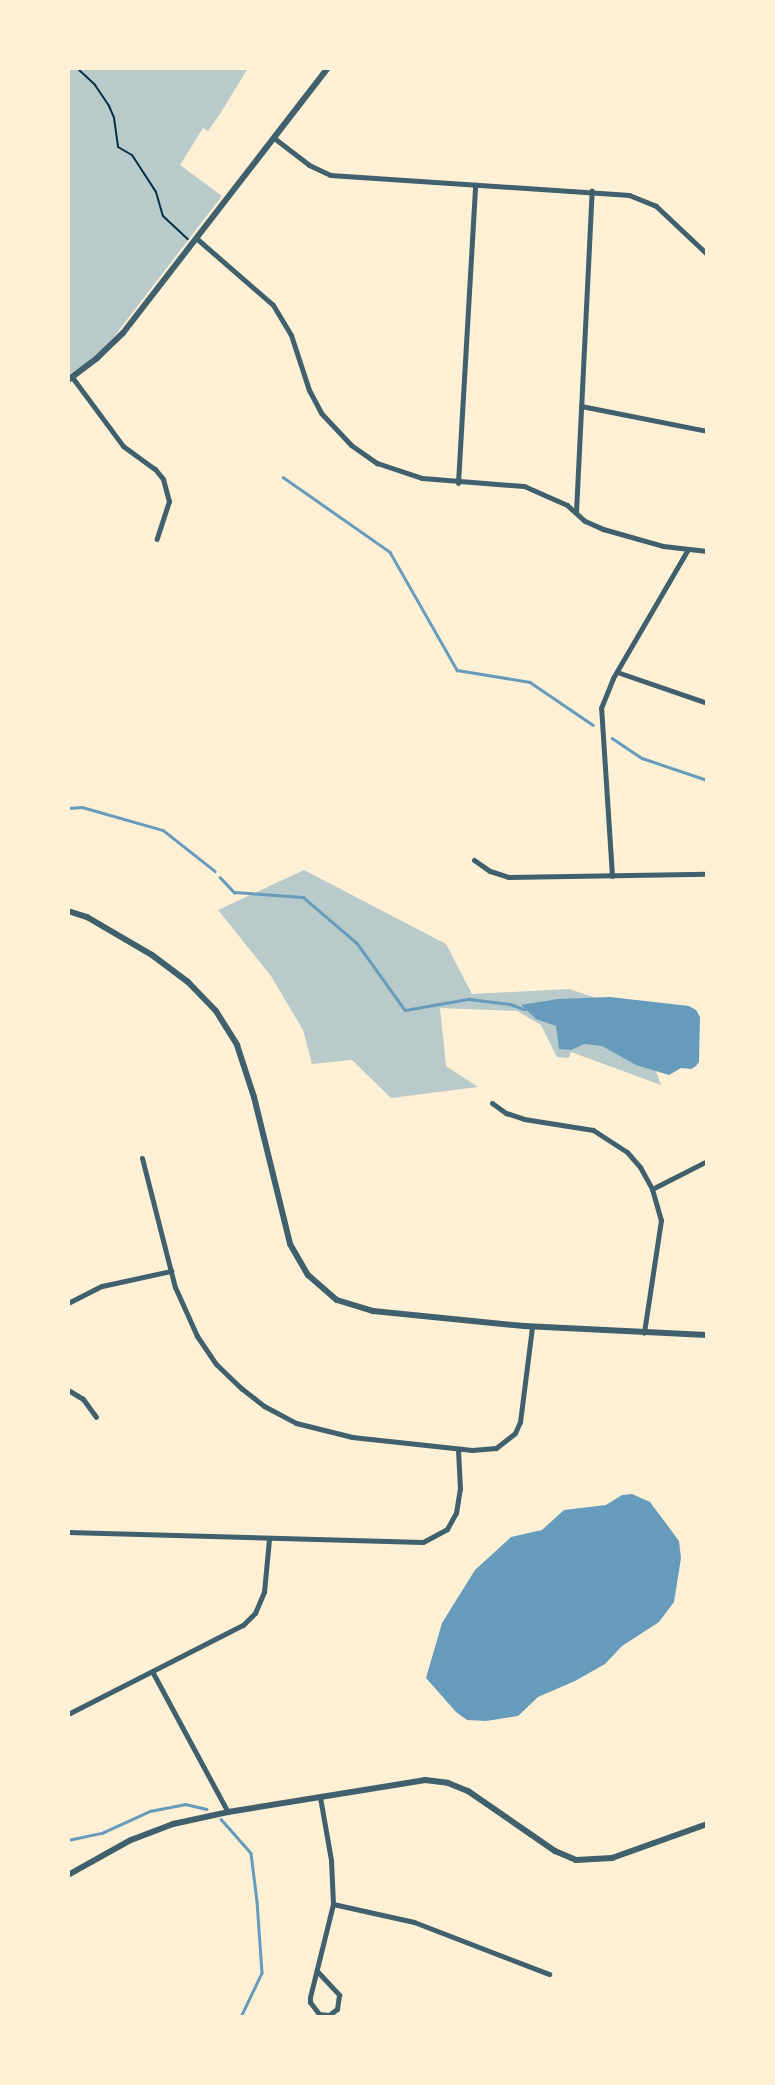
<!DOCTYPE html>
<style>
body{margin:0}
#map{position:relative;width:775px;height:2085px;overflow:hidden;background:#fdf0d5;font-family:Overpass,sans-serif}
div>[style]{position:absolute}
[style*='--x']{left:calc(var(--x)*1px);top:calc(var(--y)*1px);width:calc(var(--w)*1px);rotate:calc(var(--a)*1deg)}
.green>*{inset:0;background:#b9caca}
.water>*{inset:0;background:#669bbc}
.stream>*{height:2.5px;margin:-1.25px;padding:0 1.25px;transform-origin:1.25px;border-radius:1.25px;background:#669bbc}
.path>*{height:2px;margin:-1px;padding:0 1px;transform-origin:1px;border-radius:1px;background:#003049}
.minor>*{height:5px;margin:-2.5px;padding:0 2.5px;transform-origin:2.5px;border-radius:2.5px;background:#3f606c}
.tertiary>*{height:6px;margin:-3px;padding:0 3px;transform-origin:3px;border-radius:3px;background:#3f606c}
span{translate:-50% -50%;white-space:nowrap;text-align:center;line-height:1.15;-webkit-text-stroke:6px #fdf0d5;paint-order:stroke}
.frame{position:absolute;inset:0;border:70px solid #fdf0d5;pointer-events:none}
</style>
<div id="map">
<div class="green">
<div style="clip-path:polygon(68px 68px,248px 68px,220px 114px,208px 131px,203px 128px,180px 165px,222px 196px,113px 338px,87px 363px,68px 375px)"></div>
<div style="clip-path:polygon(304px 870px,446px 944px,472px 994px,569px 989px,670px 1022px,655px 1069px,661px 1085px,571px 1052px,569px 1058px,557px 1057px,541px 1025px,517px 1011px,440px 1008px,446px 1066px,478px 1087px,391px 1098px,352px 1060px,312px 1064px,303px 1030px,271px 976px,218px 910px)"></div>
</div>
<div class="water">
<div style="clip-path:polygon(610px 997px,689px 1006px,696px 1010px,700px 1017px,699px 1062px,696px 1066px,691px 1069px,681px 1068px,669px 1075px,636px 1065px,602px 1046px,584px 1044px,571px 1050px,559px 1049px,556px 1026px,536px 1019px,521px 1005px,558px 999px)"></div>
<div style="clip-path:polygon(632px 1494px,650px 1502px,679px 1541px,681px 1558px,674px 1602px,659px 1622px,622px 1646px,605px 1664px,575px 1681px,538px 1697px,518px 1716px,486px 1721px,467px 1720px,456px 1712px,426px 1678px,442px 1623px,475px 1570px,511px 1537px,542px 1530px,564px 1510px,606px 1505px,622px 1495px)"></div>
</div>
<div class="stream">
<div style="--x:283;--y:477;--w:131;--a:35"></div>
<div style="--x:390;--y:552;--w:136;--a:60.4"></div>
<div style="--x:457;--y:670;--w:74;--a:9.3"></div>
<div style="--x:530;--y:682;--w:76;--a:34.3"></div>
<div style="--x:612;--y:738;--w:36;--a:34"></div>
<div style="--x:642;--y:758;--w:69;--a:18.7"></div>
<div style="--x:68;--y:808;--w:14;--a:-4"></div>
<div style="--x:82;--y:807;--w:84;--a:15.9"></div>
<div style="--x:163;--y:830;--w:66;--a:38.3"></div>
<div style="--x:220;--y:877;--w:21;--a:47"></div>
<div style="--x:234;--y:892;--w:69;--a:4.1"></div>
<div style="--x:303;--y:897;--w:71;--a:40.4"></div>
<div style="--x:357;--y:943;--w:82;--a:54.4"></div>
<div style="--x:405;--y:1010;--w:65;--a:-9.8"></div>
<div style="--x:469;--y:999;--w:41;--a:7"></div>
<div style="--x:510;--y:1004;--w:15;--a:20"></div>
<div style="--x:221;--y:1819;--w:45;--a:48.6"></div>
<div style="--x:251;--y:1853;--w:48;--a:82.9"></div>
<div style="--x:257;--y:1901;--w:72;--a:86"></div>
<div style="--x:262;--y:1973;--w:49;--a:115.5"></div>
<div style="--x:68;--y:1840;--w:35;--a:-12"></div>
<div style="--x:102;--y:1833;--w:53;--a:-24.6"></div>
<div style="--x:150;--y:1811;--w:36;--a:-11"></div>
<div style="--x:185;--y:1804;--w:22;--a:13"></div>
</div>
<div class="path">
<div style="--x:77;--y:68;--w:25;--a:43"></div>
<div style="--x:95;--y:85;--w:25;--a:56"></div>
<div style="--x:109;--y:106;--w:13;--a:67"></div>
<div style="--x:114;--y:118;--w:29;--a:82"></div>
<div style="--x:118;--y:147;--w:16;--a:30"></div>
<div style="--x:132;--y:155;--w:44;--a:57"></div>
<div style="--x:156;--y:192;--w:25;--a:74"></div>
<div style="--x:163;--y:216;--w:34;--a:43"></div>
</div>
<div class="minor">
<div style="--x:274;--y:138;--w:44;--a:37.6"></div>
<div style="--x:309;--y:165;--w:23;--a:25"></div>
<div style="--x:330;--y:175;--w:300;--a:3.8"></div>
<div style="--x:629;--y:195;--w:29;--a:22"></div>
<div style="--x:656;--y:206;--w:70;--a:43.3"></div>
<div style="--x:196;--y:238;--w:102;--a:41"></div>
<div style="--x:273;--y:305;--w:35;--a:59"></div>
<div style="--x:291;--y:335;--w:58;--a:71.9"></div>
<div style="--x:309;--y:390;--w:26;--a:62"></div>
<div style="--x:321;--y:413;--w:44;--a:46.8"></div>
<div style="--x:351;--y:445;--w:32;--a:35"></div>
<div style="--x:377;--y:463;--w:47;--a:18.4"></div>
<div style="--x:422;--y:478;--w:102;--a:4.5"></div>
<div style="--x:524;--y:486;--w:47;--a:23.8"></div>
<div style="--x:567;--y:505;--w:24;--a:42"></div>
<div style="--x:585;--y:521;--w:20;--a:24"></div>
<div style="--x:603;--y:529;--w:62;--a:15.8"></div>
<div style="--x:663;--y:546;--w:44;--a:6.5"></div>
<div style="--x:72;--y:377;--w:86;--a:53.5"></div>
<div style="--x:123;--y:446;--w:39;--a:36"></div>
<div style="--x:155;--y:469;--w:13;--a:51"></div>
<div style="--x:163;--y:479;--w:23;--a:75"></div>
<div style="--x:169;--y:501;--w:40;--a:108"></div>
<div style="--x:581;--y:406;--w:128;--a:11.2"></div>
<div style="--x:458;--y:483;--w:299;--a:-86.7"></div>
<div style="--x:576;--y:512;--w:322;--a:-87.2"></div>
<div style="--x:617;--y:672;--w:95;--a:19"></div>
<div style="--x:474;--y:860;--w:19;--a:35"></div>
<div style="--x:490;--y:871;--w:19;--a:18"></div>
<div style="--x:508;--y:877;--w:199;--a:-0.9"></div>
<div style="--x:612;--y:876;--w:168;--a:-93.7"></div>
<div style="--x:601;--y:708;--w:32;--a:-68"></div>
<div style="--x:613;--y:678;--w:149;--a:-59.8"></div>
<div style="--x:492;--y:1103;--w:17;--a:36"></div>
<div style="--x:506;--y:1113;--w:19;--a:18"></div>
<div style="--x:524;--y:1119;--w:70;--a:9.1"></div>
<div style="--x:593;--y:1130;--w:40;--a:32.9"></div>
<div style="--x:627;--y:1152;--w:20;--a:49"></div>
<div style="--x:640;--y:1167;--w:25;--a:61"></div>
<div style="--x:652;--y:1189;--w:32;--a:74"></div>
<div style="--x:661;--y:1220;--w:114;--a:98.6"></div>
<div style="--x:142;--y:1158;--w:133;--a:75.7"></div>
<div style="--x:175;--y:1287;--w:54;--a:65.8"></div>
<div style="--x:197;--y:1336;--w:34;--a:56"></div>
<div style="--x:216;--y:1364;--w:35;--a:44"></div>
<div style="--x:241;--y:1388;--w:29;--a:38"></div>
<div style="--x:264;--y:1406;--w:36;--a:28"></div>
<div style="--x:296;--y:1423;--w:58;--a:14"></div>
<div style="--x:352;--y:1437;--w:121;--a:6.2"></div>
<div style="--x:472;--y:1450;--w:24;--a:-5"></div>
<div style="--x:496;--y:1448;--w:24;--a:-38"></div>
<div style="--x:515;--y:1433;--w:12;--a:-66"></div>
<div style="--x:520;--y:1422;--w:96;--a:-82.8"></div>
<div style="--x:652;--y:1189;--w:62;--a:-27"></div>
<div style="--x:68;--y:1303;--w:38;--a:-27"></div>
<div style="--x:102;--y:1286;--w:71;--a:-12.3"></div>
<div style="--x:68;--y:1390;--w:17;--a:31"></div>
<div style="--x:83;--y:1399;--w:22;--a:54"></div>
<div style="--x:68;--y:1532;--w:355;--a:1.6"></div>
<div style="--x:423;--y:1542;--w:27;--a:-28"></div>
<div style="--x:447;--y:1529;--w:18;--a:-61"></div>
<div style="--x:456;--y:1513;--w:24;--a:-81"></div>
<div style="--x:460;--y:1489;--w:40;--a:-92.9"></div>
<div style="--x:153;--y:1673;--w:158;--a:61.7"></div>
<div style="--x:68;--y:1714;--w:196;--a:-27"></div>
<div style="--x:243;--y:1625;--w:17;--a:-45"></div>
<div style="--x:255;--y:1613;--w:23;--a:-67"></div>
<div style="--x:264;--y:1592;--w:53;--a:-84.6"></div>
<div style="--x:333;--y:1904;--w:83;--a:12.5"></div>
<div style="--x:414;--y:1922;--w:145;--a:21.1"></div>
<div style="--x:317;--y:1971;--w:33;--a:47"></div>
<div style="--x:339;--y:1995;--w:14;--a:98"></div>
<div style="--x:337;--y:2009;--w:10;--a:143"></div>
<div style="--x:329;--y:2015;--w:10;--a:-174"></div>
<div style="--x:319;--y:2014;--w:15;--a:-127"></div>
<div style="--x:310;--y:2002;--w:5;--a:-90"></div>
<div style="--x:310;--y:1997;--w:96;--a:-76.1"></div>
<div style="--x:333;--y:1904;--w:44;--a:-92.6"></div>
<div style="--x:331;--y:1860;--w:64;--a:-99.9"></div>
</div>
<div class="tertiary">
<div style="--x:68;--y:380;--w:36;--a:-37"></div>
<div style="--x:97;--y:358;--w:36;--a:-44"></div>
<div style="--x:123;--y:333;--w:335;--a:-52.3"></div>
<div style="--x:68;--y:911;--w:20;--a:18"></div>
<div style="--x:87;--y:917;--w:75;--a:30.3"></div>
<div style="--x:152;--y:955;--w:45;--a:36.9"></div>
<div style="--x:188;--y:982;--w:40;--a:46"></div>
<div style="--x:216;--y:1011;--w:40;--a:58"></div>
<div style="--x:237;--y:1045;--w:55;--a:71.9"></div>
<div style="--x:254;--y:1097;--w:151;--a:76.2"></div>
<div style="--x:290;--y:1244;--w:36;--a:60"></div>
<div style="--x:308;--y:1275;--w:38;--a:41"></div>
<div style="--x:337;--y:1300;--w:38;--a:17"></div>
<div style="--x:373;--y:1311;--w:152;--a:5.7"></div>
<div style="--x:524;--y:1326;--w:183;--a:2.8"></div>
<div style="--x:68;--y:1875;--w:72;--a:-29.1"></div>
<div style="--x:131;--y:1840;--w:45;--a:-20.9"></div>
<div style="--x:173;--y:1824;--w:56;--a:-12.3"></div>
<div style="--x:228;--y:1812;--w:200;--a:-9.2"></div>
<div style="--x:425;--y:1780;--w:23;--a:7"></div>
<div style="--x:448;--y:1783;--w:22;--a:22"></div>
<div style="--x:468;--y:1791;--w:106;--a:34.6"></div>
<div style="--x:555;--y:1851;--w:23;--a:23"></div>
<div style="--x:576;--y:1860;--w:36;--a:-3"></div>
<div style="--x:612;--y:1858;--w:101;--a:-19.7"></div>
</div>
<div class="frame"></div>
</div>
